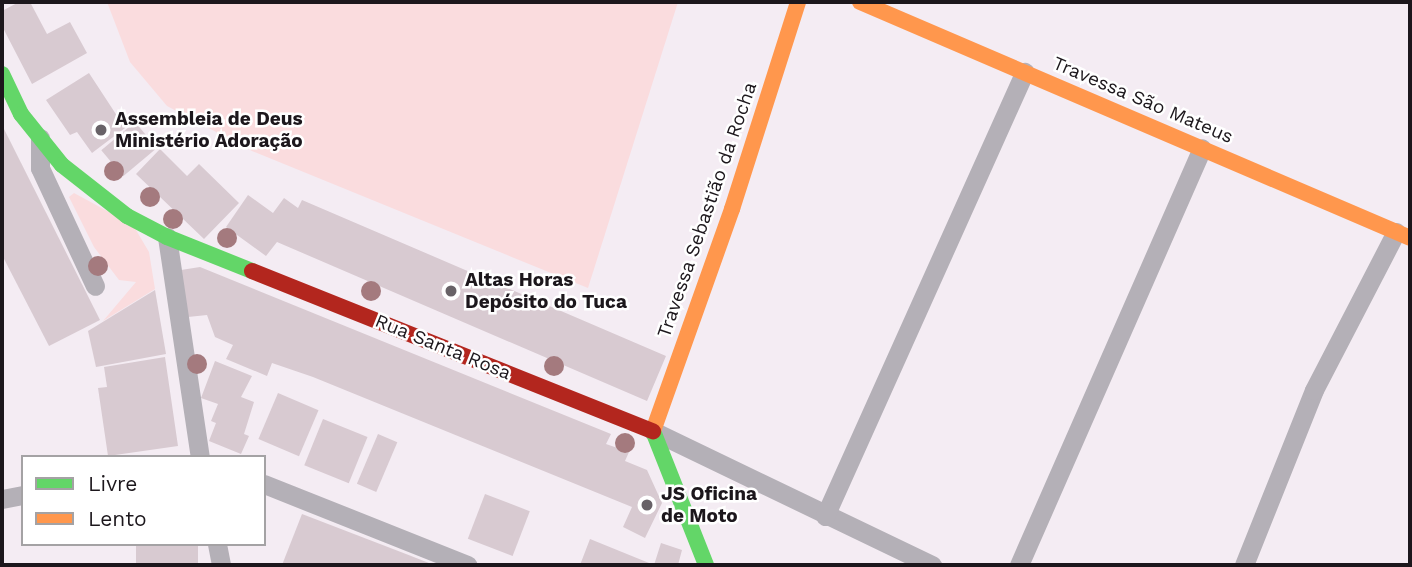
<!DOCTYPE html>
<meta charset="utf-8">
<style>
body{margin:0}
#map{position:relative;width:1412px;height:567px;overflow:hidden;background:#f4ecf3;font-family:"Work Sans",sans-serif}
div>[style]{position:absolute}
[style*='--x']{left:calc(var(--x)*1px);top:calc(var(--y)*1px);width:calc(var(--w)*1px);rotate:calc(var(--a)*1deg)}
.green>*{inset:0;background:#fadcde}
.building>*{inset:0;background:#d8cad1;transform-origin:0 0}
.street>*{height:19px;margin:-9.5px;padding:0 9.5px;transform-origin:9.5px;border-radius:9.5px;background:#b4b0b7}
.fast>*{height:16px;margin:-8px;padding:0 8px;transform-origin:8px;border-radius:8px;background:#63d668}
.slow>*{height:16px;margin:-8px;padding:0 8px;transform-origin:8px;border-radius:8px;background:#ff974d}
.jam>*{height:16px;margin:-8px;padding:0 8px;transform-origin:8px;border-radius:8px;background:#b3261e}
.trees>*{width:20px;height:20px;margin:-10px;border-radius:50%;background:#a47a7e}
.dots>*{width:19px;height:19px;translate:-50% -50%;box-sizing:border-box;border:4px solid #fff;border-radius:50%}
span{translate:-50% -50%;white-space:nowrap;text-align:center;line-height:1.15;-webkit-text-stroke:5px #fff;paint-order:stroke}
.street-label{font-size:19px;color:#1c171c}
.poi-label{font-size:19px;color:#1c171c;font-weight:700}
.left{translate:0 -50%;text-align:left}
.frame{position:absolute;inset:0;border:4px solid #1c171c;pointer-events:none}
.legend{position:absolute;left:21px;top:455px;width:245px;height:91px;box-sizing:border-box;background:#fff;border:2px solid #a4a2a4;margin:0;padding:9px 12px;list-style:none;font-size:21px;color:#1c171c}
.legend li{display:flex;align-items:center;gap:14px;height:35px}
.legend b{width:35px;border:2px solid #a4a2a4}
</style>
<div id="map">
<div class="green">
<div style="clip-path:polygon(107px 2px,678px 2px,588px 288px,252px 151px,167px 106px,130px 62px)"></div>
<div style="clip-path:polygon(74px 193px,133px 225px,149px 252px,155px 289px,103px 321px,136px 282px,119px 280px,94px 247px,69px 197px)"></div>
</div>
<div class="building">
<div style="clip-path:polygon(19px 2px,30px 2px,47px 34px,70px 22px,87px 53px,32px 84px,2px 26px,2px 11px)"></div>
<div style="clip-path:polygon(89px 73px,125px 128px,92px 153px,77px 132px,70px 135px,46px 100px)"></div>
<div style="left:135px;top:122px;width:34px;height:44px;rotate:50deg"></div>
<div style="clip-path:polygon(2px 125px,100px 320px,49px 346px,2px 255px)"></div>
<div style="clip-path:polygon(160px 149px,187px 176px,199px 164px,239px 203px,204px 239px,136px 174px)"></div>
<div style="clip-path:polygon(248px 195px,273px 213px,284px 198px,298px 208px,302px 200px,666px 356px,647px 401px,277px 242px,266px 256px,226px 227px)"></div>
<div style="clip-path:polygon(200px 267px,611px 434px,606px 444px,629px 452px,625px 461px,647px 470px,662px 503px,645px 538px,623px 527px,632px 507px,313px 377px,272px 363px,267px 376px,226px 359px,233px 345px,215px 337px,207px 315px,188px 317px,181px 270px)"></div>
<div style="clip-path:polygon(155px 290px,166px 354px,96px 367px,88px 331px)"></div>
<div style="clip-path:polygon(165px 357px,178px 446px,108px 456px,98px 388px,107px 387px,104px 367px)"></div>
<div style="clip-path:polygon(215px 361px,252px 376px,241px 397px,254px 402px,244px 434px,249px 436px,241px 454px,209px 441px,216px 423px,211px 421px,218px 404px,201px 398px)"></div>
<div style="left:278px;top:393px;width:44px;height:50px;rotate:23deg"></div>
<div style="left:323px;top:419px;width:48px;height:50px;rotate:22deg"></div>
<div style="left:378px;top:434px;width:21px;height:54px;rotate:23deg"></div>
<div style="left:485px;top:494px;width:48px;height:48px;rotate:21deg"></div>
<div style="clip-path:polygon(302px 514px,406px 554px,434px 565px,282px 565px)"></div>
<div style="clip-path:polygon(590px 539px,654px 565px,661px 543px,682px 550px,678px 565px,580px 565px)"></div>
<div style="left:136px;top:544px;width:62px;height:21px"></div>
</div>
<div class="street">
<div style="--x:40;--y:138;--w:30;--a:90"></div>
<div style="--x:40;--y:168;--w:130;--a:65"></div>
<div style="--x:167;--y:237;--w:222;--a:81.5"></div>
<div style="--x:653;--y:431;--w:310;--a:25.7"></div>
<div style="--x:264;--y:484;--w:219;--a:21.7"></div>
<div style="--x:2;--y:499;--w:21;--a:-11"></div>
<div style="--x:825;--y:516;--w:487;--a:-65.8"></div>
<div style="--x:217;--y:544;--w:21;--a:79"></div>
<div style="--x:1019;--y:565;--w:455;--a:-66.3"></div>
<div style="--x:1244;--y:565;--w:188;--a:-68.2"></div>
<div style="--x:1314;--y:390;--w:178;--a:-62.6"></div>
</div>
<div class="fast">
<div style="--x:2;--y:74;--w:44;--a:64.6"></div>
<div style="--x:21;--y:114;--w:65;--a:51.2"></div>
<div style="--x:62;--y:165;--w:83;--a:38.1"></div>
<div style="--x:127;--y:216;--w:45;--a:27.7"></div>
<div style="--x:167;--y:237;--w:92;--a:21.8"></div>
<div style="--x:653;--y:431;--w:144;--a:68.4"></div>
</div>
<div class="slow">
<div style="--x:860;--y:2;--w:598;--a:23.22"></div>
<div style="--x:653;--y:431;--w:236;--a:-70.4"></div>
<div style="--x:732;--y:209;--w:217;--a:-72.3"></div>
</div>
<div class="jam">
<div style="--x:252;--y:271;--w:432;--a:21.8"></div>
</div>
<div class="trees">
<div style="left:114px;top:171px"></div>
<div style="left:150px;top:197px"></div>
<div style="left:173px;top:219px"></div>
<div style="left:227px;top:238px"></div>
<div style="left:98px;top:266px"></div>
<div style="left:371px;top:291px"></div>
<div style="left:197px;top:364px"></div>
<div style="left:554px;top:366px"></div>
<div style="left:625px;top:443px"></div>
</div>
<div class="dots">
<div style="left:101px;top:130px;background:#686267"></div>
<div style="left:451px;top:291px;background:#686267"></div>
<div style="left:647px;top:505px;background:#686267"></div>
</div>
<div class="street-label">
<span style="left:1143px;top:100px;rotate:23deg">Travessa São Mateus</span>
<span style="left:707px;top:210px;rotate:-71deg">Travessa Sebastião da Rocha</span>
<span style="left:443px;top:347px;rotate:22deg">Rua Santa Rosa</span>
</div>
<div class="poi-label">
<span class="left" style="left:115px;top:130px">Assembleia de Deus<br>Ministério Adoração</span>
<span class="left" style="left:465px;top:291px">Altas Horas<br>Depósito do Tuca</span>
<span class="left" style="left:661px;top:505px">JS Oficina<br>de Moto</span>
</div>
<div class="frame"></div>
<ul class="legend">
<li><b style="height:9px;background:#63d668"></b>Livre</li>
<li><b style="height:9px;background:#ff974d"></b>Lento</li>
</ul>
</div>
